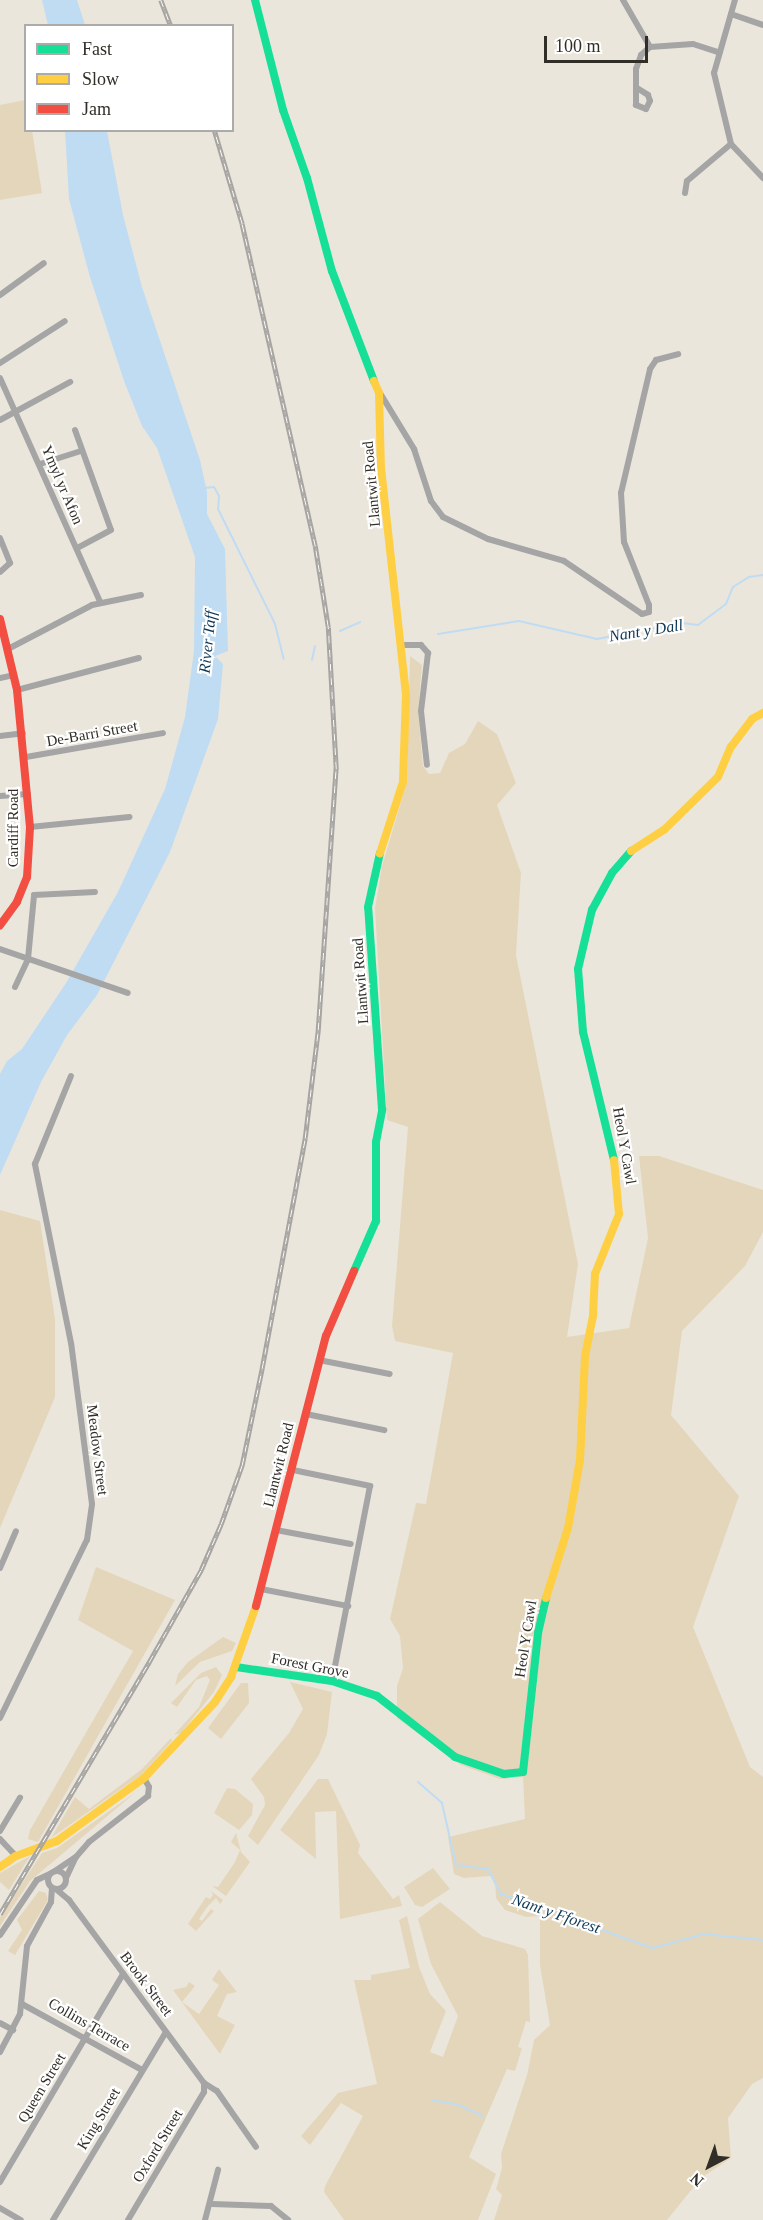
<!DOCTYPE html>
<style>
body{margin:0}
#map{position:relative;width:763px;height:2220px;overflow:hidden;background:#ebe6dc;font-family:"Times New Roman",serif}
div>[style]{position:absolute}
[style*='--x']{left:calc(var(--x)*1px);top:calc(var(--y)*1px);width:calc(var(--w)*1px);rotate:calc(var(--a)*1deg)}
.green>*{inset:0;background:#e4d6ba}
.water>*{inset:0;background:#bfdcf3}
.stream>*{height:2px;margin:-1px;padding:0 1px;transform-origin:1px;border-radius:1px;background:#bfdcf3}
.street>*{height:6px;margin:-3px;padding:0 3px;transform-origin:3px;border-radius:3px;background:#a5a5a5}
.street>.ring{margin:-3px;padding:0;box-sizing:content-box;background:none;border:6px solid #a5a5a5;border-radius:50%}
.fast>*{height:8px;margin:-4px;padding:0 4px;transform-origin:4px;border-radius:4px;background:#16e098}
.slow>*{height:8px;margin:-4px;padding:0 4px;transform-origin:4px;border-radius:4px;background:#ffcf43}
.jam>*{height:8px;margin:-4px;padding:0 4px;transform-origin:4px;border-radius:4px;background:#f24e42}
.rail>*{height:4.5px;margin-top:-2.25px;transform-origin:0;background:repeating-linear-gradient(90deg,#fff 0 7px,#a6a5a2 0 14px);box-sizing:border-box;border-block:2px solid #a6a5a2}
span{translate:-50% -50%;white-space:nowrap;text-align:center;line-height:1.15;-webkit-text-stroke:4.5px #fff;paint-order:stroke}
.street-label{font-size:15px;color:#312e27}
.water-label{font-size:16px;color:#0b3654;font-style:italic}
.legend{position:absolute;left:24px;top:24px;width:210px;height:108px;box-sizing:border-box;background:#fff;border:2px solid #adaba9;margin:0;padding:8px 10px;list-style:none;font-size:18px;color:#312e27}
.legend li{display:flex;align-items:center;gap:12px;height:30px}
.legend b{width:30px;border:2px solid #adaba9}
.north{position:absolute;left:679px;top:2136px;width:60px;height:60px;-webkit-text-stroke:4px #fff;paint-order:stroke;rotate:221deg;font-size:16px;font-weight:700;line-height:24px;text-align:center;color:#312e27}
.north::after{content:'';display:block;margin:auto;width:21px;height:27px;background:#312e27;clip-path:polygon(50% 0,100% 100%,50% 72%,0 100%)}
.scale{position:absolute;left:544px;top:36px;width:104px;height:27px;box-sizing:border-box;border:3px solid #312e27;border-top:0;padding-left:8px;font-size:18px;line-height:21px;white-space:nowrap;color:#312e27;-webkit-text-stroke:4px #fff;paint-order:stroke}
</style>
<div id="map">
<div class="green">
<div style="clip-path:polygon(25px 100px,26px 130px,32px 131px,42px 193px,0 200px,0 105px)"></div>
<div style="clip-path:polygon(410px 656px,422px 665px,418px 711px,423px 766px,429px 774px,440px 773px,449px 753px,465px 744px,478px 721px,497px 734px,516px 783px,497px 805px,521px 873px,516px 955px,578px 1264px,567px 1337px,629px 1328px,648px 1238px,639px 1156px,659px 1156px,763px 1190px,763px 1232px,745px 1266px,682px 1331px,671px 1415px,739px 1496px,693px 1627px,750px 1767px,763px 1777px,763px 2078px,752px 2084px,728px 2118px,731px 2158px,701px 2178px,667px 2220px,494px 2220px,502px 2195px,496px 2189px,502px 2168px,501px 2154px,527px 2075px,534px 2040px,550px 2025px,540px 1965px,540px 1916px,526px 1917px,505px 1910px,496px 1898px,495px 1880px,491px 1876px,464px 1878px,454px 1874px,448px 1837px,525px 1819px,523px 1777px,500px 1779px,461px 1765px,397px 1718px,397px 1686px,403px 1668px,400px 1636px,390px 1619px,416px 1503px,426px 1504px,453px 1353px,395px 1341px,392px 1326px,408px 1127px,387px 1120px,375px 908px,382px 866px,407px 782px)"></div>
<div style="clip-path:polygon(0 1210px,40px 1221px,55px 1319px,55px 1397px,0 1528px)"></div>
<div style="clip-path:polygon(96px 1567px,175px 1600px,38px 1842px,28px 1839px,30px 1830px,133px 1651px,78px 1620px)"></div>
<div style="clip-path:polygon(223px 1637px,236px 1643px,232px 1651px,200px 1662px,175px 1686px,178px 1674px,188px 1662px)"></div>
<div style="clip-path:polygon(216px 1667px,222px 1675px,214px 1692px,181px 1733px,174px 1735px,199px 1707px,210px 1680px,207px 1676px,196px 1680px,177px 1707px,171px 1703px,201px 1673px)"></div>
<div style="clip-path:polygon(290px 1682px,332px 1692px,327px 1734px,319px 1755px,258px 1845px,248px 1836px,265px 1805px,264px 1797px,251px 1779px,289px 1733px,303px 1709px)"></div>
<div style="clip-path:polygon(241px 1683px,248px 1683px,249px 1703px,221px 1739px,208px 1728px)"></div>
<div style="clip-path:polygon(171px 1738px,172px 1741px,141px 1775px,51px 1838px,75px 1797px,89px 1809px,142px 1769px)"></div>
<div style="clip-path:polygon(318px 1779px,328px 1779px,360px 1845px,358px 1853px,393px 1899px,399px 1895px,402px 1906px,340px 1919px,336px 1811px,315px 1812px,316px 1859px,280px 1830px)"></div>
<div style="clip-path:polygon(227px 1788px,235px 1789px,253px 1804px,252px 1815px,239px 1830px,214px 1813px)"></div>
<div style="clip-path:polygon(136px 1792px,30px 1881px,0 1926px,0 1917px,42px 1853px,57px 1848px)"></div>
<div style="clip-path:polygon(236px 1833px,241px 1852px,250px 1862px,226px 1896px,212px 1886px,218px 1887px,235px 1862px,240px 1850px,231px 1842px)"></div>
<div style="clip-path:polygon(30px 1856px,9px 1890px,0 1882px,0 1873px)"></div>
<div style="clip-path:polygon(433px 1868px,450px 1889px,422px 1907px,415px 1905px,404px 1887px)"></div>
<div style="clip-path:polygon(39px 1891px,46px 1893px,48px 1900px,15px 1955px,8px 1951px,22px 1930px,17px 1920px)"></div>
<div style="clip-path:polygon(211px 1891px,223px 1900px,220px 1904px,216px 1898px,207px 1907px,199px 1919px,202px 1921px,211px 1909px,214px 1911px,196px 1931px,188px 1924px,206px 1897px,210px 1899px,213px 1895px)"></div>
<div style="clip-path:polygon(440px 1902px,482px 1936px,525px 1949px,528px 1955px,530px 2022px,526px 2021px,518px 2047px,522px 2048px,515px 2071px,507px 2069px,469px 2157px,496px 2174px,478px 2220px,344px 2220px,324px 2192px,325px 2186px,363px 2116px,341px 2103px,310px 2145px,301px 2136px,338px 2093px,377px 2084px,354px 1980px,371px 1980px,371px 1975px,410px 1968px,399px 1920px,407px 1916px,419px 1967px,430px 1994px,446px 2011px,430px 2052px,443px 2057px,458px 2016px,431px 1964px,418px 1919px)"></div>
<div style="clip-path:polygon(219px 1969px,237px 1992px,227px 1994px,217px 2016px,235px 2025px,220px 2054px,173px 1990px,186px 1987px,189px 1982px,195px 1986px,182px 2002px,199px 2014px,219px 1985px,212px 1980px)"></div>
</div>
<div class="water">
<div style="clip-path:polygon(42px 0,77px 0,85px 25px,48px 25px)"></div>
<div style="clip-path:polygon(65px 131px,107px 131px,123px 215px,142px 287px,200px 460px,207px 492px,207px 514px,225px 549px,228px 651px,215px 656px,223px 664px,218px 719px,170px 852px,97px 995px,67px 1035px,41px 1082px,0 1175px,0 1074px,7px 1061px,22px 1049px,66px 983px,118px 892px,165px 789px,185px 717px,194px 651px,195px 557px,157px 448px,142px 426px,124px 381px,90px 277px,69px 199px)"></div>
</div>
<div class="stream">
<div style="--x:204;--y:488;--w:10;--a:-6"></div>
<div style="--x:214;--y:487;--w:10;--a:61"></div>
<div style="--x:219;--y:496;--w:13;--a:94"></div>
<div style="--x:218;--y:509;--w:128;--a:63.6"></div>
<div style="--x:275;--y:624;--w:36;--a:76"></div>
<div style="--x:340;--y:631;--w:22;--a:-24"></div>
<div style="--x:438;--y:634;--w:82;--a:-9.1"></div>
<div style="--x:519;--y:621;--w:80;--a:13"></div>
<div style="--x:597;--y:639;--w:86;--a:-10.7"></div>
<div style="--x:682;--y:623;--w:16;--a:7"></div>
<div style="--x:698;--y:625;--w:35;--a:-37"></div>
<div style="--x:726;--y:604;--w:18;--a:-68"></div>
<div style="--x:733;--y:587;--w:19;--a:-32"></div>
<div style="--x:749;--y:577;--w:14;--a:-8"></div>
<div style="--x:312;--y:660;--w:14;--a:-78"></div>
<div style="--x:418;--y:1782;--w:32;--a:41"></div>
<div style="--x:442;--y:1803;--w:64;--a:77.3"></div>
<div style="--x:456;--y:1865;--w:32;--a:7"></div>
<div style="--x:488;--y:1869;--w:28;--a:63"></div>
<div style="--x:501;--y:1894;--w:161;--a:19.6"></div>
<div style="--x:653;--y:1948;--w:53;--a:-15.4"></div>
<div style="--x:704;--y:1934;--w:59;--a:5.8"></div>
<div style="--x:432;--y:2100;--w:27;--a:10"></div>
<div style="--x:459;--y:2105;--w:26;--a:25"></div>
</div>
<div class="street">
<div style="--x:623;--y:0;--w:54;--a:60.1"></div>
<div style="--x:731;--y:14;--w:34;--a:19"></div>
<div style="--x:637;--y:88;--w:13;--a:32"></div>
<div style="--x:648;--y:95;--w:6;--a:72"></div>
<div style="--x:650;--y:101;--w:9;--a:117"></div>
<div style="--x:646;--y:109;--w:11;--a:-158"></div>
<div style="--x:636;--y:105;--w:36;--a:-90"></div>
<div style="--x:636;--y:69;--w:15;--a:-70"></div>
<div style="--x:641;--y:55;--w:12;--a:-42"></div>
<div style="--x:650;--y:47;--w:43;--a:-4"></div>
<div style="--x:693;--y:44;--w:28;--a:18"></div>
<div style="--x:731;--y:144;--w:47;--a:46.7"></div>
<div style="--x:685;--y:193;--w:12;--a:-81"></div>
<div style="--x:687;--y:181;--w:57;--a:-40.1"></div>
<div style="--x:731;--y:144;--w:73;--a:-103.5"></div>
<div style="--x:714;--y:73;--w:76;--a:-74"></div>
<div style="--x:0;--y:295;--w:54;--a:-36"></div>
<div style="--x:0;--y:363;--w:77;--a:-32.9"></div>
<div style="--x:0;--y:378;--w:245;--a:65.9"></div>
<div style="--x:380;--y:393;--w:66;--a:58.7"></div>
<div style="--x:414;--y:449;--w:55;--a:71.9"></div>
<div style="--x:431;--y:501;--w:20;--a:53"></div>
<div style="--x:443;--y:517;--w:50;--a:26.1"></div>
<div style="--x:488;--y:539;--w:79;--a:16.1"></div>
<div style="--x:564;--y:561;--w:94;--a:34.2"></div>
<div style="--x:642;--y:614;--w:7;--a:-16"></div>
<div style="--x:649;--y:612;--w:7;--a:-90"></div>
<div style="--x:649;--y:605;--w:68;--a:-111.6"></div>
<div style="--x:624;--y:542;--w:49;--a:-93.5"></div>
<div style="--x:621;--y:493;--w:127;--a:-76.8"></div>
<div style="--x:650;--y:369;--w:11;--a:-56"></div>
<div style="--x:656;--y:360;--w:23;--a:-15"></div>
<div style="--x:0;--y:420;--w:80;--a:-28.5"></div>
<div style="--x:75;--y:430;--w:106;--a:70.2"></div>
<div style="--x:111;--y:530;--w:38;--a:152"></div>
<div style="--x:40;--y:464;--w:43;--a:-17.6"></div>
<div style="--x:0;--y:538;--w:27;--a:68"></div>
<div style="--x:10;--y:563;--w:13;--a:138"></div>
<div style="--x:403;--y:645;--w:18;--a:0"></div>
<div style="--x:421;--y:645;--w:11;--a:49"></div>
<div style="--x:428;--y:653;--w:58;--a:96.9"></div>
<div style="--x:421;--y:711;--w:54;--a:83.7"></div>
<div style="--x:8;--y:649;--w:95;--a:-27.6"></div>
<div style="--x:92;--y:605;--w:50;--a:-11.5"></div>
<div style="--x:0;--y:678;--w:14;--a:-12"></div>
<div style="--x:17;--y:690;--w:126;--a:-14.7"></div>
<div style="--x:0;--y:736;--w:23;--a:-7"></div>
<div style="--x:26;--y:757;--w:139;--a:-9.9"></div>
<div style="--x:0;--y:796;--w:28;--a:-4"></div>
<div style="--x:30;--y:827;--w:100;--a:-5.8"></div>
<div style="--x:0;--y:949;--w:135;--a:19"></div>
<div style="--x:15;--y:987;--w:31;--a:-65"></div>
<div style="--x:28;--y:959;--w:64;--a:-84.6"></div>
<div style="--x:34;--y:895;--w:61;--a:-2.8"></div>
<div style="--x:319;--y:1360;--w:72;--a:11.2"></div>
<div style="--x:306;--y:1414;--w:80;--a:11.6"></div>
<div style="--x:293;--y:1470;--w:79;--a:11.7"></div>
<div style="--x:370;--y:1486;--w:199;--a:101"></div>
<div style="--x:276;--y:1530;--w:76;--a:10.6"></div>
<div style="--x:0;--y:1568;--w:40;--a:-66.6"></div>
<div style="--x:261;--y:1589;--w:89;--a:11.1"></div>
<div style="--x:0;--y:1718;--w:198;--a:-64"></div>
<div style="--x:87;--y:1540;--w:36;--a:-82"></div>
<div style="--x:92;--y:1504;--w:162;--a:-97.4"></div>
<div style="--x:71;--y:1343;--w:183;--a:-101.4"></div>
<div style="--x:35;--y:1164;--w:95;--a:-67.8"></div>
<div style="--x:0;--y:1831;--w:39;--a:-59"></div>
<div style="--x:0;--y:1839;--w:23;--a:47"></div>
<div class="ring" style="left:48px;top:1871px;width:12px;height:12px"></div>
<div style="--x:55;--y:1871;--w:25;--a:-34"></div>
<div style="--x:66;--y:1878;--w:23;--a:-65"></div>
<div style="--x:76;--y:1857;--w:20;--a:-49"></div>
<div style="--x:89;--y:1842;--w:75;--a:-37.9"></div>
<div style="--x:148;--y:1796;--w:9;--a:-84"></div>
<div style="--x:149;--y:1787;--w:10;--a:-119"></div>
<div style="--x:57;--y:1890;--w:16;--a:40"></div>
<div style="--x:69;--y:1900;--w:227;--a:53.6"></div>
<div style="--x:0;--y:1935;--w:66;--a:-56.1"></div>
<div style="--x:37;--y:1880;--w:14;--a:-25"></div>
<div style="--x:22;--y:2004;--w:137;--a:28.8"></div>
<div style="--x:0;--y:2023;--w:15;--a:28"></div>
<div style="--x:0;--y:2052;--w:43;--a:-62.2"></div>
<div style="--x:20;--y:2014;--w:68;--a:-84.1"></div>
<div style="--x:27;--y:1946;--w:50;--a:-61.4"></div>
<div style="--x:51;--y:1902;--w:14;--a:-86"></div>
<div style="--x:204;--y:2083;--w:15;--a:32"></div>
<div style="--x:217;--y:2091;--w:68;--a:55.1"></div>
<div style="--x:0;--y:2182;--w:242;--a:-59.4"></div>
<div style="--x:212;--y:2204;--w:59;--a:1.9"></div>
<div style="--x:271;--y:2206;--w:22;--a:39"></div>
<div style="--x:0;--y:2208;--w:24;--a:30"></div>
<div style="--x:53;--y:2220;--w:219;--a:-59"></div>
<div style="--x:128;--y:2220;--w:149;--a:-59.3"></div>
<div style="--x:204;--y:2092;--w:9;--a:-90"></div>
<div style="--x:205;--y:2220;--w:52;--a:-75.4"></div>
</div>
<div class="fast">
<div style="--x:255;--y:0;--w:114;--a:75.7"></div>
<div style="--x:283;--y:110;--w:72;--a:70.6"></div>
<div style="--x:307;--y:178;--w:96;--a:75"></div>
<div style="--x:332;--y:271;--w:118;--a:69.1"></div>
<div style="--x:614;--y:1160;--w:132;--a:-103.6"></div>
<div style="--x:583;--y:1032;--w:63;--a:-94.5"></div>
<div style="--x:578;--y:969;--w:61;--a:-76.7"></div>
<div style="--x:592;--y:910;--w:42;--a:-61.6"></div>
<div style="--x:612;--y:873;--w:29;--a:-49"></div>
<div style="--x:354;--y:1271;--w:55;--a:-66.3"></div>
<div style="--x:376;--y:1221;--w:79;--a:-90"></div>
<div style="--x:376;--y:1142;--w:33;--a:-79"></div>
<div style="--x:382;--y:1110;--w:203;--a:-93.9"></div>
<div style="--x:368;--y:907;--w:55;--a:-77.5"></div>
<div style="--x:236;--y:1667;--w:97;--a:8.3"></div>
<div style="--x:332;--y:1681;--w:47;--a:18.4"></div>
<div style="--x:377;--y:1696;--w:99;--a:38"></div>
<div style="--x:455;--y:1757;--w:52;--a:19.1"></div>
<div style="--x:504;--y:1774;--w:19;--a:-6"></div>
<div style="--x:523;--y:1772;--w:140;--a:-83.8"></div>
<div style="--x:538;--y:1633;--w:36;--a:-77"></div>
</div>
<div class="slow">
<div style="--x:374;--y:381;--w:13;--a:67"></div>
<div style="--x:379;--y:393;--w:75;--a:88.5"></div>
<div style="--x:381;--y:468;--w:228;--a:83.7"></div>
<div style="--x:406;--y:695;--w:87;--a:92"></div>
<div style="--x:403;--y:782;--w:75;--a:107.9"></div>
<div style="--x:631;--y:851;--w:40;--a:-32.9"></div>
<div style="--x:665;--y:829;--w:74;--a:-44.5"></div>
<div style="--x:718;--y:777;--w:33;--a:-67"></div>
<div style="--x:731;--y:747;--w:35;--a:-53"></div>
<div style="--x:752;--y:719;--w:13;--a:-29"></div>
<div style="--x:546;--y:1598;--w:73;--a:-72.6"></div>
<div style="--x:568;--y:1528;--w:69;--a:-80"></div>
<div style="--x:580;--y:1460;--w:104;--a:-87.2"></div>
<div style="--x:585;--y:1356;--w:41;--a:-78.7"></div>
<div style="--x:593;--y:1316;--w:42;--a:-87.3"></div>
<div style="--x:595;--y:1274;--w:65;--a:-68.2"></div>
<div style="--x:619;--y:1214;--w:54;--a:-95.3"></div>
<div style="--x:0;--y:1867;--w:19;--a:-35"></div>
<div style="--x:16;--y:1856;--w:44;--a:-20.1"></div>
<div style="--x:57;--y:1841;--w:107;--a:-35.9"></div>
<div style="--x:144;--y:1778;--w:104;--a:-46.9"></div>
<div style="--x:215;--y:1702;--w:30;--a:-57"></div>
<div style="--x:231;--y:1677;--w:75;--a:-70.6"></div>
</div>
<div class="jam">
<div style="--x:0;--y:619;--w:73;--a:76.5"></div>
<div style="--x:17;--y:690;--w:138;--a:84.6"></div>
<div style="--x:30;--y:827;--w:50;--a:93.4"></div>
<div style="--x:27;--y:877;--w:27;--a:112"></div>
<div style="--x:17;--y:902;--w:29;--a:126"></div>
<div style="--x:256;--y:1606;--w:279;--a:-75.5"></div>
<div style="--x:326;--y:1336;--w:71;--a:-66.7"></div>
</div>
<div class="rail">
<div style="--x:161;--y:0;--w:28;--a:69"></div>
<div style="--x:0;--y:1914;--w:293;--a:-59.4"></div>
<div style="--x:149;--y:1662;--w:106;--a:-60.5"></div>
<div style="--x:201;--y:1570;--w:50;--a:-66.5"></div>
<div style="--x:221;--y:1524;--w:63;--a:-70.4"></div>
<div style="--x:242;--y:1465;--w:99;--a:-78.3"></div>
<div style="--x:262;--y:1368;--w:234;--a:-79.4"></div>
<div style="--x:305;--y:1138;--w:109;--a:-83.1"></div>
<div style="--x:318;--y:1030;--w:262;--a:-86.1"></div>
<div style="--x:336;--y:769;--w:142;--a:-93.2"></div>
<div style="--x:328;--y:627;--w:82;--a:-99.1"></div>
<div style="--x:315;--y:546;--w:330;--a:-102.8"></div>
<div style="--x:242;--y:224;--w:98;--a:-106.6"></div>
</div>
<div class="street-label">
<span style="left:372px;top:484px;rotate:-95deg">Llantwit Road</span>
<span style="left:62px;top:485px;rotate:67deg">Ymyl yr Afon</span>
<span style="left:92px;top:734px;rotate:-10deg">De-Barri Street</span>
<span style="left:14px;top:828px;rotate:-90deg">Cardiff Road</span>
<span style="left:361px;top:981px;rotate:-94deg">Llantwit Road</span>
<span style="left:624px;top:1146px;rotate:80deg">Heol Y Cawl</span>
<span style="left:97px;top:1450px;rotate:83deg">Meadow Street</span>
<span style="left:279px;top:1465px;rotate:-76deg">Llantwit Road</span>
<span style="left:526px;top:1639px;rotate:-81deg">Heol Y Cawl</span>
<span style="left:310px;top:1666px;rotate:11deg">Forest Grove</span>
<span style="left:146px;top:1984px;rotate:53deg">Brook Street</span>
<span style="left:89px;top:2025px;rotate:30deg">Collins Terrace</span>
<span style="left:42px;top:2088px;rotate:-59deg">Queen Street</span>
<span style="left:99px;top:2119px;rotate:-59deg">King Street</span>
<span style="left:158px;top:2146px;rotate:-59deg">Oxford Street</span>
</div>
<div class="water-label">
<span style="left:646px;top:631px;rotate:-9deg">Nant y Dall</span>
<span style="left:208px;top:642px;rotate:-84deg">River Taff</span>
<span style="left:556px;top:1914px;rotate:19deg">Nant y Fforest</span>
</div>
<ul class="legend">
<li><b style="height:8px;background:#16e098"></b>Fast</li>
<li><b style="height:8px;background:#ffcf43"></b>Slow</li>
<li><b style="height:8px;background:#f24e42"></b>Jam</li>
</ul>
<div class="north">N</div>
<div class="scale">100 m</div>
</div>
